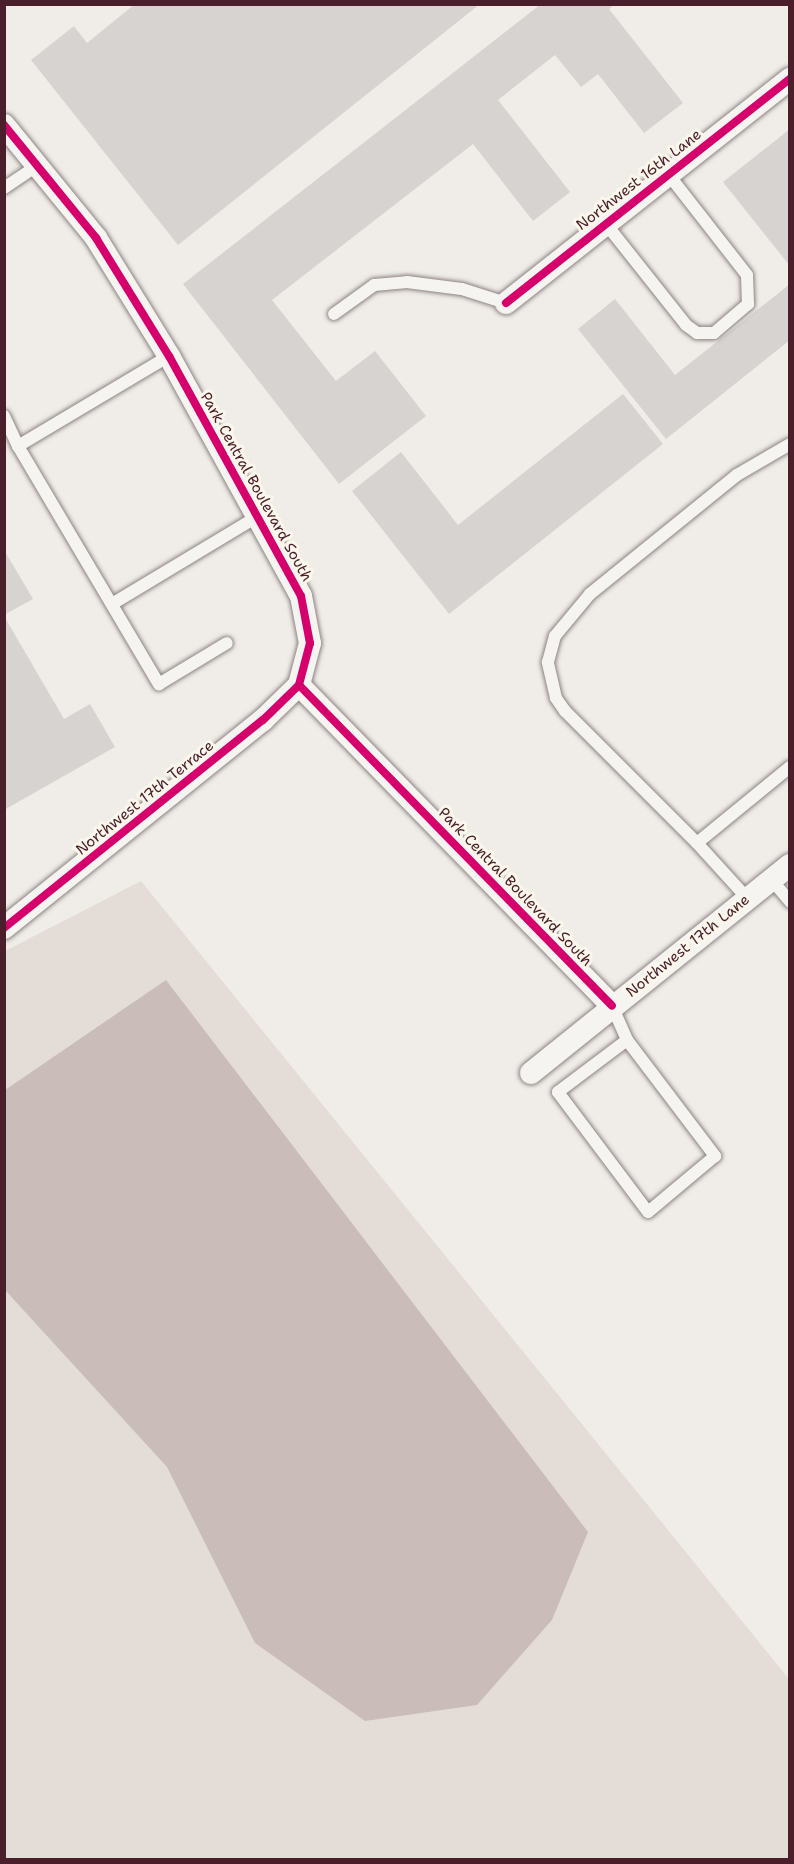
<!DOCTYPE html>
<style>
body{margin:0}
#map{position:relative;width:794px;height:1864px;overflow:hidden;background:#f0ede8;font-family:"Shantell Sans",sans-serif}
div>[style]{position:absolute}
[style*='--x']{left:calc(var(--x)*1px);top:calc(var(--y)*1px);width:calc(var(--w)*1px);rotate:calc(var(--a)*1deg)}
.green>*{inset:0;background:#e4ddd7}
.water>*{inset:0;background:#cabcb9}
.building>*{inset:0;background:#d7d3d0}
.roads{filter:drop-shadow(0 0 2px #8d8383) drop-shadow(0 0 2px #8d8383)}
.lane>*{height:12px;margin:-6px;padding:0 6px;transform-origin:6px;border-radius:6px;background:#f5f4f0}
.street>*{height:22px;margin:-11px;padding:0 11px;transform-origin:11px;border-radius:11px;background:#f5f4f0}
.cycleway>*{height:8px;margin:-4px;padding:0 4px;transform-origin:4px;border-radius:4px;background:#d6006c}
span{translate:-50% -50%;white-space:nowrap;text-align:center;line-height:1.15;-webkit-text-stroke:6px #fbf7ec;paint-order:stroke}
.street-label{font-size:15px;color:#4a1f2b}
.frame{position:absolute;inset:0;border:6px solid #4a1f2b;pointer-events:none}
</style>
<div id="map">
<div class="green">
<div style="clip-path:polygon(141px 881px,789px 1679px,789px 1859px,5px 1860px,5px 951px)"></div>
</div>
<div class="water">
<div style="clip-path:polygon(166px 980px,588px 1532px,552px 1620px,477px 1705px,365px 1721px,255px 1643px,167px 1467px,5px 1290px,5px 1090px)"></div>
</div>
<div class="building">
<div style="clip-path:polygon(135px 4px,480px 4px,178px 245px,31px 60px,74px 26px,87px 43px)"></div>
<div style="clip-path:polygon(541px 4px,615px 4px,609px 9px,683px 103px,644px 133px,598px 74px,581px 87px,555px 55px,498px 100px,570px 192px,533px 221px,473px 144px,272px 300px,336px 381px,375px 351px,426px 416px,339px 484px,183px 284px)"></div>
<div style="clip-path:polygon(790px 129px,790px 266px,723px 182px)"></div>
<div style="clip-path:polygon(790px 284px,790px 340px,666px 439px,578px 329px,615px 299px,675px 375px)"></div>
<div style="clip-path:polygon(623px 394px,663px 444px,449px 614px,352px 491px,401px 452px,458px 525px)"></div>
<div style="clip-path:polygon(4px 550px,33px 599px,4px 615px)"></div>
<div style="clip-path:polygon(4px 616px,64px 719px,90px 704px,115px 747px,4px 810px)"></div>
</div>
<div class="roads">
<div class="lane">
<div style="--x:4;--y:188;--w:40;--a:-34"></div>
<div style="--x:606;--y:224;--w:129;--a:51.6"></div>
<div style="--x:686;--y:325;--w:14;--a:36"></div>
<div style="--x:697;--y:333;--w:17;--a:0"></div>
<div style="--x:714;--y:333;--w:45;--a:-40.5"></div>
<div style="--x:748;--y:304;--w:29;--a:-92"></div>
<div style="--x:747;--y:275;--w:128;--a:-128"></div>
<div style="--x:334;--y:314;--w:49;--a:-35.9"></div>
<div style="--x:374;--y:285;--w:33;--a:-5"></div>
<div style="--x:407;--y:282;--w:55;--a:7.3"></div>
<div style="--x:462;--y:289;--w:46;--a:17.7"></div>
<div style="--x:169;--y:356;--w:176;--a:149.2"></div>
<div style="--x:18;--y:446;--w:277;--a:59.4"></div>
<div style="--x:159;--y:684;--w:79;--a:-31.1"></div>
<div style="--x:4;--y:416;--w:33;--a:65"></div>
<div style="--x:112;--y:604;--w:169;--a:-31"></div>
<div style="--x:697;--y:843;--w:187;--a:-135"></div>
<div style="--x:565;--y:711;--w:16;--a:-125"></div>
<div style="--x:556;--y:698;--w:37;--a:-103"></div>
<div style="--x:548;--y:662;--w:27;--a:-75"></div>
<div style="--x:555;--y:636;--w:55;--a:-50.2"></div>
<div style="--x:590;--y:594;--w:189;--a:-39"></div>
<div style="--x:737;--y:475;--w:61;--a:-30.3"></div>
<div style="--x:771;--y:879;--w:30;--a:50"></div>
<div style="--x:747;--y:898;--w:74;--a:-132.3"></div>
<div style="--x:697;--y:843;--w:120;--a:-39.3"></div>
<div style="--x:612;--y:1006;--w:37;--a:66"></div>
<div style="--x:627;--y:1040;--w:146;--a:52.8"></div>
<div style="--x:715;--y:1156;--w:87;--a:140.1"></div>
<div style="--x:648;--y:1212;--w:150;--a:-126.9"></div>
<div style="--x:558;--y:1092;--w:86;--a:-37"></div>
</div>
<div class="street">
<div style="--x:4;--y:125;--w:146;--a:50.8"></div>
<div style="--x:96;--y:238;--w:139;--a:58.3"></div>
<div style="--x:169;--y:356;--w:274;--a:61.2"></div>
<div style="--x:301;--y:596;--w:48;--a:79.2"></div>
<div style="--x:310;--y:643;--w:43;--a:104.7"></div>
<div style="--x:299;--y:685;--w:448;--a:45.7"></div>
<div style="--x:506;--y:303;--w:362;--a:-38.3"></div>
<div style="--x:4;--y:928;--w:332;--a:-38.8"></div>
<div style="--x:263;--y:720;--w:50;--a:-44.2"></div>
<div style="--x:531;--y:1073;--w:332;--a:-38.8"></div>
</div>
</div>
<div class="cycleway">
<div style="--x:4;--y:125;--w:146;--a:50.8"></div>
<div style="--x:96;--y:238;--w:139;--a:58.3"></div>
<div style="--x:169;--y:356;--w:274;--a:61.2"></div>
<div style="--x:301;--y:596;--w:48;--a:79.2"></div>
<div style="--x:310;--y:643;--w:43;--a:104.7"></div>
<div style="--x:299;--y:685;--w:448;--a:45.7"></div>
<div style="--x:506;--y:303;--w:362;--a:-38.3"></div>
<div style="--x:4;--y:928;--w:332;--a:-38.8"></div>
<div style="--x:263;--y:720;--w:50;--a:-44.2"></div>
</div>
<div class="street-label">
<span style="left:639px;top:180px;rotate:-38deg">Northwest 16th Lane</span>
<span style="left:256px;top:487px;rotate:61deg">Park Central Boulevard South</span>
<span style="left:145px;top:798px;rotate:-39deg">Northwest 17th Terrace</span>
<span style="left:515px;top:887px;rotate:46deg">Park Central Boulevard South</span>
<span style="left:688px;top:946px;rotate:-39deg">Northwest 17th Lane</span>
</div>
<div class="frame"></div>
</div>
